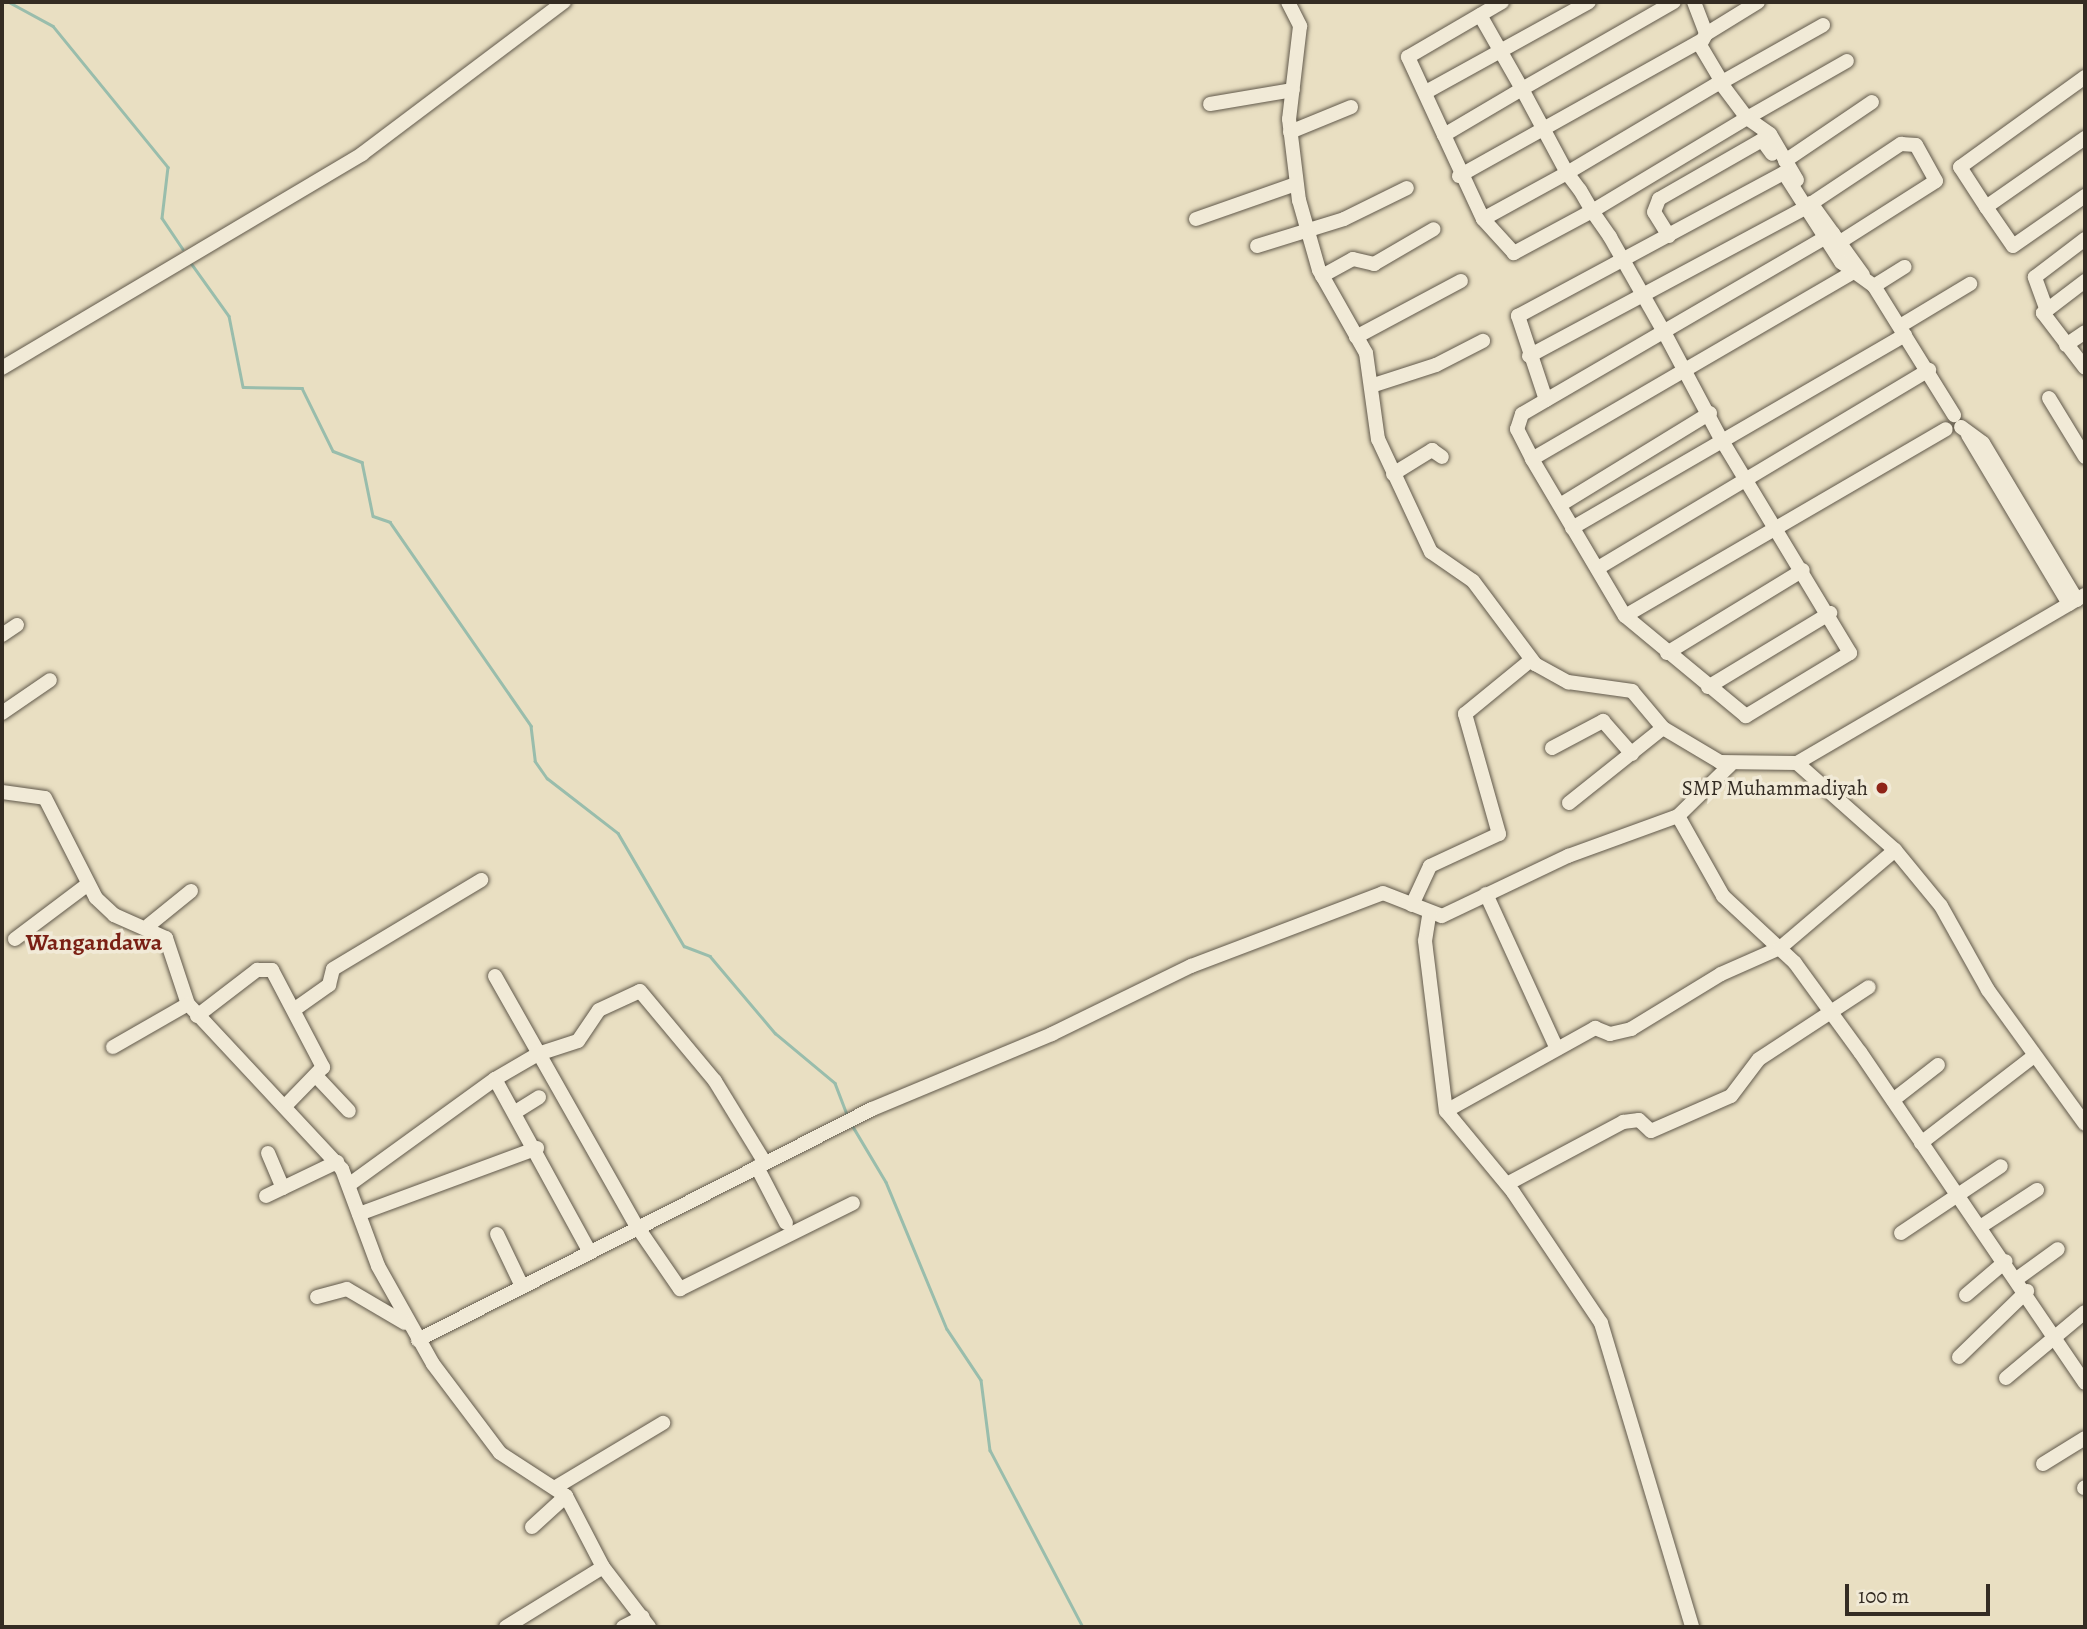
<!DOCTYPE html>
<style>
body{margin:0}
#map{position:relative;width:2087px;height:1629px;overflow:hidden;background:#e9dfc2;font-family:Alegreya,serif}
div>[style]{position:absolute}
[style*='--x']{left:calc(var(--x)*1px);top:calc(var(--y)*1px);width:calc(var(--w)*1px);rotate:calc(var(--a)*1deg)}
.stream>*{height:2.5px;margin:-1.25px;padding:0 1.25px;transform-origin:1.25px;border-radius:1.25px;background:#99bdac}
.roads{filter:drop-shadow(0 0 2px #61594b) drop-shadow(0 0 2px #61594b)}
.minor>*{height:14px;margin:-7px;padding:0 7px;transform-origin:7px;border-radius:7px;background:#f1ead7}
.dots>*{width:19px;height:19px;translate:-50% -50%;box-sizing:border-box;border:4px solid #f1ead7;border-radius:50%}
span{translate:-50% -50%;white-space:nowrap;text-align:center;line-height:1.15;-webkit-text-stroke:7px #f1ead7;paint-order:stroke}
.poi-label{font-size:21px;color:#342c23}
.right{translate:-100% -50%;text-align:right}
.quarter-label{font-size:24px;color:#7a1f14;font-weight:700}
.frame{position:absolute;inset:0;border:4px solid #342c23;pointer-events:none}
.scale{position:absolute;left:1845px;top:1584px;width:145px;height:32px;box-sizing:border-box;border:4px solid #342c23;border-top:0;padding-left:9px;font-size:21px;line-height:24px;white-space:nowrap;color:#342c23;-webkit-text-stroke:5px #f1ead7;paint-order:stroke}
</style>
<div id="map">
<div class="stream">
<div style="--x:9;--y:2;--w:50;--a:28.6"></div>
<div style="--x:53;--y:26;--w:182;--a:50.8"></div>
<div style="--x:168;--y:167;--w:51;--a:96.7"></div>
<div style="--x:162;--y:218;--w:37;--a:56"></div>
<div style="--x:191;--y:263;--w:65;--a:54.4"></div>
<div style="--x:229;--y:316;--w:72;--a:78.8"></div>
<div style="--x:243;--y:387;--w:59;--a:1"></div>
<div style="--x:302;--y:388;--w:70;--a:63.8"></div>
<div style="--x:333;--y:451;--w:31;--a:21"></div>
<div style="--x:362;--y:462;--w:55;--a:78.5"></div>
<div style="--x:373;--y:516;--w:18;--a:19"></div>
<div style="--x:390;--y:522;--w:248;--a:55.3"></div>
<div style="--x:531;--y:726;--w:35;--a:83"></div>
<div style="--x:535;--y:761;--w:21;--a:55"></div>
<div style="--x:547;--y:778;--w:90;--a:37.8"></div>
<div style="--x:618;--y:833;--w:131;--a:59.7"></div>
<div style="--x:684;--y:946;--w:28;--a:21"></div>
<div style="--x:710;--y:956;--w:101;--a:49.8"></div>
<div style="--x:775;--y:1033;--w:78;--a:39.8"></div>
<div style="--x:835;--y:1083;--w:36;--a:69"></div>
<div style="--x:852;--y:1125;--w:66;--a:59.2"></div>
<div style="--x:886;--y:1182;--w:159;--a:67.5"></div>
<div style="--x:947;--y:1329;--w:61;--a:56.3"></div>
<div style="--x:981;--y:1380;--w:71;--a:82.7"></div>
<div style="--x:990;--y:1450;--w:200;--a:62.3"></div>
</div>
<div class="roads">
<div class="minor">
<div style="--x:1288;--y:2;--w:27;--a:63"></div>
<div style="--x:1300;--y:26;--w:94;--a:96.7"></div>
<div style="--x:1289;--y:119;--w:82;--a:83"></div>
<div style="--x:1299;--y:200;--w:73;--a:74.1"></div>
<div style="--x:1319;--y:270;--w:95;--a:60.5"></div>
<div style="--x:1366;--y:353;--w:87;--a:82.1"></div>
<div style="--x:1378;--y:439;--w:125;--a:64.9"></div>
<div style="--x:1431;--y:552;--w:51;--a:34.6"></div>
<div style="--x:1473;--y:581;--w:104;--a:53.2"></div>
<div style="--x:1535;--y:664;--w:38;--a:29"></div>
<div style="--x:1568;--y:682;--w:65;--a:8"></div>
<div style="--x:1632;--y:691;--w:48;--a:50"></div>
<div style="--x:1663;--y:728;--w:66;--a:30.8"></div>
<div style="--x:1720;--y:762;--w:77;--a:0.7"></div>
<div style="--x:1797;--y:763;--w:333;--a:-30.3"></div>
<div style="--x:1694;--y:2;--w:34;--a:69"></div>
<div style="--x:1706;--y:34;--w:13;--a:119"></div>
<div style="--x:1700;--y:45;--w:43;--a:59.3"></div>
<div style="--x:1722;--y:82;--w:116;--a:-29.4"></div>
<div style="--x:1480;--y:15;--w:85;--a:60.4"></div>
<div style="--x:1522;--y:89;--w:175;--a:-29.8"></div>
<div style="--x:1706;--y:34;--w:61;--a:-31.6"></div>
<div style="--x:2085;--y:77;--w:154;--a:144.2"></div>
<div style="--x:1960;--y:167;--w:48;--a:57"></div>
<div style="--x:1986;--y:207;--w:121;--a:-34.9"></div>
<div style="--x:1426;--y:92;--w:186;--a:-28.9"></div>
<div style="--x:1210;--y:104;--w:84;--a:-9.6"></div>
<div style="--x:1290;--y:132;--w:66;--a:-22.3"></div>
<div style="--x:1444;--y:135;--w:86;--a:-114.8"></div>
<div style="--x:1408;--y:57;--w:109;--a:-30.3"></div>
<div style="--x:1785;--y:161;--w:105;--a:-34.1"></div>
<div style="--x:1459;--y:176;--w:277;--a:-29.2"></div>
<div style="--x:1797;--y:180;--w:53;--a:-120.4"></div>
<div style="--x:1770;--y:134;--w:28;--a:-145"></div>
<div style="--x:1747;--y:118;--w:115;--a:-29.7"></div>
<div style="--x:1811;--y:203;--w:89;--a:54.2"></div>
<div style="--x:1986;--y:207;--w:47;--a:55.3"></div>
<div style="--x:2013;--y:246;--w:88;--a:-34.8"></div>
<div style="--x:1196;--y:219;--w:106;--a:-19.3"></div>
<div style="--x:1483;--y:219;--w:96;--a:-28.7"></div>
<div style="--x:1567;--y:173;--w:178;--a:-30.7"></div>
<div style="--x:1720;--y:82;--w:45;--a:53.1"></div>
<div style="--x:1747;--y:118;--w:181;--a:149"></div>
<div style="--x:1592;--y:211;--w:89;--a:151.7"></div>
<div style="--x:1514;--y:253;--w:46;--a:-132.4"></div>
<div style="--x:1483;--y:219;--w:93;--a:-114.9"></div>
<div style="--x:1444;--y:135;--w:91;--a:-30.5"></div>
<div style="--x:1522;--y:89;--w:95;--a:61.8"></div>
<div style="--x:1567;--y:173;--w:21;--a:53"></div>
<div style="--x:1580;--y:190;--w:24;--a:60"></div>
<div style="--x:1592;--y:211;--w:32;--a:55"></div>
<div style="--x:1610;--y:237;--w:109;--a:60.4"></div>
<div style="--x:1664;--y:332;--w:121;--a:62"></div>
<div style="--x:1721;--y:439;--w:250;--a:58.9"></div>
<div style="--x:1850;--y:653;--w:122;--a:148.8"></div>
<div style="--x:1746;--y:716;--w:157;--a:-140.4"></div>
<div style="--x:1833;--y:233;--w:360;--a:149.8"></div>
<div style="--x:1522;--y:414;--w:16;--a:108"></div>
<div style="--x:1517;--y:429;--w:34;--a:63"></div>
<div style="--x:1532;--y:459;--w:370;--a:-30.2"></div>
<div style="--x:1669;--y:236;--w:28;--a:-122"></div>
<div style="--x:1654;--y:212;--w:14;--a:-69"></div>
<div style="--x:1659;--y:199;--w:119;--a:-29.8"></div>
<div style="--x:1762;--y:140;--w:17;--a:54"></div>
<div style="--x:1257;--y:246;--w:91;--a:-17.2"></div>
<div style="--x:1344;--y:219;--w:70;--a:-26.2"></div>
<div style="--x:1322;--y:276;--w:35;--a:-29"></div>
<div style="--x:1353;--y:259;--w:22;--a:13"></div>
<div style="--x:1374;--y:264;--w:69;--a:-30.3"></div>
<div style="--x:2085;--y:281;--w:53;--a:142.7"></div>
<div style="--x:2043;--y:313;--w:69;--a:52.6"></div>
<div style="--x:1874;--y:286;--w:36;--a:-32"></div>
<div style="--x:2046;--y:308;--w:33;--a:-110"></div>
<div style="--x:2035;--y:277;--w:63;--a:-37.2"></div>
<div style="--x:1900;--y:326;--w:82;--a:-31"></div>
<div style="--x:1356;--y:337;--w:119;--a:-28.1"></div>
<div style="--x:2066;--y:345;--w:23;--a:-34"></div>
<div style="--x:1529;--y:356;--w:311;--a:-28.2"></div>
<div style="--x:1803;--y:209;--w:118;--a:-33.6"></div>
<div style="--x:1901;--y:144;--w:15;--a:4"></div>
<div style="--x:1916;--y:145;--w:41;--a:60.9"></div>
<div style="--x:1936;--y:181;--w:114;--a:147.6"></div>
<div style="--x:2;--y:368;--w:419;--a:-30.7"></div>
<div style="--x:362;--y:154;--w:253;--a:-37"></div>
<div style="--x:1374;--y:385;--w:65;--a:-17.9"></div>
<div style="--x:1436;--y:365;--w:53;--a:-27.1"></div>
<div style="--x:2049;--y:398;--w:69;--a:58.6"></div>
<div style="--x:1546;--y:400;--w:89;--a:-108.4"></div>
<div style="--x:1518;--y:316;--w:302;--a:-28.3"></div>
<div style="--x:1784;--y:173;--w:106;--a:57.4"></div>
<div style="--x:1841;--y:262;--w:41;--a:36"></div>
<div style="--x:1874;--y:286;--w:152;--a:58.2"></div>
<div style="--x:1961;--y:427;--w:27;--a:36"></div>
<div style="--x:1983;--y:443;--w:183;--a:59.1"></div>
<div style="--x:1968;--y:435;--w:197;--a:59.1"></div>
<div style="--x:1532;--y:459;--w:182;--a:59.4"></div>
<div style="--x:1625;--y:616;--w:371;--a:-30.2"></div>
<div style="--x:1393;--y:474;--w:46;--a:-31.6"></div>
<div style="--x:1432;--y:450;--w:12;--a:35"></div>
<div style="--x:1560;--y:505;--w:176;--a:-31.5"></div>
<div style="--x:1572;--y:528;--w:385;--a:-30.1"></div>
<div style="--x:1598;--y:568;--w:386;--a:-30.9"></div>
<div style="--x:2;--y:635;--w:18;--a:-34"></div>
<div style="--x:1667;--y:653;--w:159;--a:-31.4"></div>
<div style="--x:1708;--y:687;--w:143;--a:-31.2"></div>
<div style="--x:2;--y:713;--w:58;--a:-34.5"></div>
<div style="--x:1552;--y:748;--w:58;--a:-27.9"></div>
<div style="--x:1603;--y:721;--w:44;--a:48.7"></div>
<div style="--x:1797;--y:763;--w:131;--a:41.6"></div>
<div style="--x:1895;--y:850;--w:72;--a:50.6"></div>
<div style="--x:1941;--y:906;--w:96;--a:60.8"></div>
<div style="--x:1988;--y:990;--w:165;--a:54.1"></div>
<div style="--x:2;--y:792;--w:43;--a:7.9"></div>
<div style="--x:45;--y:798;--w:112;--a:63"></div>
<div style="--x:96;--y:898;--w:25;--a:43"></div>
<div style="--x:114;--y:915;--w:57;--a:23.9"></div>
<div style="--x:166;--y:938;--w:70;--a:71.6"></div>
<div style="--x:188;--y:1004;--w:226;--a:47"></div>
<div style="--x:342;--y:1169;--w:103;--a:69.6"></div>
<div style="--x:378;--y:1266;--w:112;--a:60.7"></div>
<div style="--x:433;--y:1364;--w:111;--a:53"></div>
<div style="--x:500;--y:1453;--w:79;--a:33.1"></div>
<div style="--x:566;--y:1496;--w:80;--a:62.5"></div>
<div style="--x:603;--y:1567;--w:76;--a:52.5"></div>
<div style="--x:1569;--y:803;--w:120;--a:-38.6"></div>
<div style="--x:1678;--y:816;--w:92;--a:60.6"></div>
<div style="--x:1723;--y:896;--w:98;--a:42.9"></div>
<div style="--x:1795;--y:963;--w:110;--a:53.9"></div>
<div style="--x:1860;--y:1052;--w:400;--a:55.8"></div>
<div style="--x:1486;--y:894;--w:170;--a:65.4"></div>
<div style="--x:1412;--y:905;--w:43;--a:-65.2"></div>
<div style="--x:1430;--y:866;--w:76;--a:-24.9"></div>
<div style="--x:1499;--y:834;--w:125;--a:-105.8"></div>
<div style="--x:1465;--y:714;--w:85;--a:-39.3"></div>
<div style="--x:1429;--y:916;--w:25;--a:99"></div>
<div style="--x:1425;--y:941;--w:171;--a:83"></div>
<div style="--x:1446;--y:1111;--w:105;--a:50.4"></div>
<div style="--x:1513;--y:1192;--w:158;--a:56.1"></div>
<div style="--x:1601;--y:1323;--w:317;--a:73.3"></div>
<div style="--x:149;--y:925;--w:54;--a:-39"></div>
<div style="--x:15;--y:939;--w:90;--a:-36.9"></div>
<div style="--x:495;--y:976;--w:286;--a:60.5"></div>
<div style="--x:636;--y:1225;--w:78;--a:55.5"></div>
<div style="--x:680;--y:1289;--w:193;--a:-26.4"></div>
<div style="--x:295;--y:1009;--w:42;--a:-35.2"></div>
<div style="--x:329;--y:985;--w:16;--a:-76"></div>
<div style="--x:333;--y:969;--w:173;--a:-31"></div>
<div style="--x:197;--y:1016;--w:76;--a:-37.5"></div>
<div style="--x:257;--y:970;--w:15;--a:0"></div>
<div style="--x:272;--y:970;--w:110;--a:62.3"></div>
<div style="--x:323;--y:1067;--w:52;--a:134.2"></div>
<div style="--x:113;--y:1047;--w:86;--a:-29.8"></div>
<div style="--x:318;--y:1078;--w:45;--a:46.8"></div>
<div style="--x:495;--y:1079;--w:196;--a:61.3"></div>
<div style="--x:1893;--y:1100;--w:57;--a:-37.9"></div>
<div style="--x:517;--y:1111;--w:26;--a:-32"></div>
<div style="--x:1446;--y:1111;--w:171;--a:-29.1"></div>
<div style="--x:1595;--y:1028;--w:16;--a:22"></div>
<div style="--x:1610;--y:1034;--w:22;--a:-13"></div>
<div style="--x:1631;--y:1029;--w:105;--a:-31.4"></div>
<div style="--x:1721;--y:974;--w:64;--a:-23.8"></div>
<div style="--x:1780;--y:948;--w:151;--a:-40.4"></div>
<div style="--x:1921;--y:1143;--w:143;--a:-37.6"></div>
<div style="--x:268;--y:1153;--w:38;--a:67"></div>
<div style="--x:757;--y:1167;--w:63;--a:62.6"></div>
<div style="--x:350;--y:1184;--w:179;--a:-35.9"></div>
<div style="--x:495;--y:1079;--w:50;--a:-30.2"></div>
<div style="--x:538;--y:1054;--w:42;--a:-18"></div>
<div style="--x:578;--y:1041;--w:37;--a:-56"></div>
<div style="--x:599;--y:1010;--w:45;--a:-24.9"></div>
<div style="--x:640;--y:991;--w:117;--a:50.2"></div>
<div style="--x:715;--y:1081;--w:96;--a:58.6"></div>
<div style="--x:1507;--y:1184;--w:132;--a:-28.1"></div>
<div style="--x:1623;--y:1122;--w:16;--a:-7"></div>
<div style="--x:1639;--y:1120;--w:16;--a:43"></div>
<div style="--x:1651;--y:1131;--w:87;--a:-23.6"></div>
<div style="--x:1731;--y:1096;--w:46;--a:-52.9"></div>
<div style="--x:1759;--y:1059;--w:131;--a:-33.2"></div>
<div style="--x:266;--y:1196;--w:79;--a:-25.6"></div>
<div style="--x:359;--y:1214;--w:190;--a:-20.3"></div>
<div style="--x:1980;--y:1227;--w:68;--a:-33"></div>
<div style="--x:1901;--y:1233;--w:120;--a:-33.8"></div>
<div style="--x:497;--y:1234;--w:55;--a:64.4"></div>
<div style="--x:2018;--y:1278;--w:49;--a:-35.9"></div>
<div style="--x:1966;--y:1295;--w:52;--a:-40.4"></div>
<div style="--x:317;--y:1297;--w:31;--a:-15"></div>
<div style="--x:347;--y:1289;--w:67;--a:30.4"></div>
<div style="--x:418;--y:1340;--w:509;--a:-26.97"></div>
<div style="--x:872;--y:1109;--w:195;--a:-22.6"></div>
<div style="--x:1052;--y:1034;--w:155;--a:-26.1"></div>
<div style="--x:1191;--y:966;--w:205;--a:-20.8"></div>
<div style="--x:1383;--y:893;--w:63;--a:21.3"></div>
<div style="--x:1442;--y:916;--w:140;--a:-25.5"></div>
<div style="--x:1568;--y:856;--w:117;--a:-20"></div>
<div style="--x:1678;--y:816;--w:73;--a:-44.4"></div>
<div style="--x:1959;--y:1357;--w:95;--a:-44.1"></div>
<div style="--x:2006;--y:1378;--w:103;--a:-39.9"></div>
<div style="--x:2043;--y:1464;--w:49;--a:-31.8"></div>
<div style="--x:556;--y:1487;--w:125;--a:-30.9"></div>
<div style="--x:2084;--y:1488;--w:1;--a:-45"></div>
<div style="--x:532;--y:1527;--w:46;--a:-42.4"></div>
<div style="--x:506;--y:1627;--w:114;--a:-31.7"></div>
<div style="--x:623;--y:1627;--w:22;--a:-27"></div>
</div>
</div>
<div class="dots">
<div style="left:1882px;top:788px;background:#8f2418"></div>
</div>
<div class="poi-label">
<span class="right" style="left:1868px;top:788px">SMP Muhammadiyah</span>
</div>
<div class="quarter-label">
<span style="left:94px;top:943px">Wangandawa</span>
</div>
<div class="frame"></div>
<div class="scale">100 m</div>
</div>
